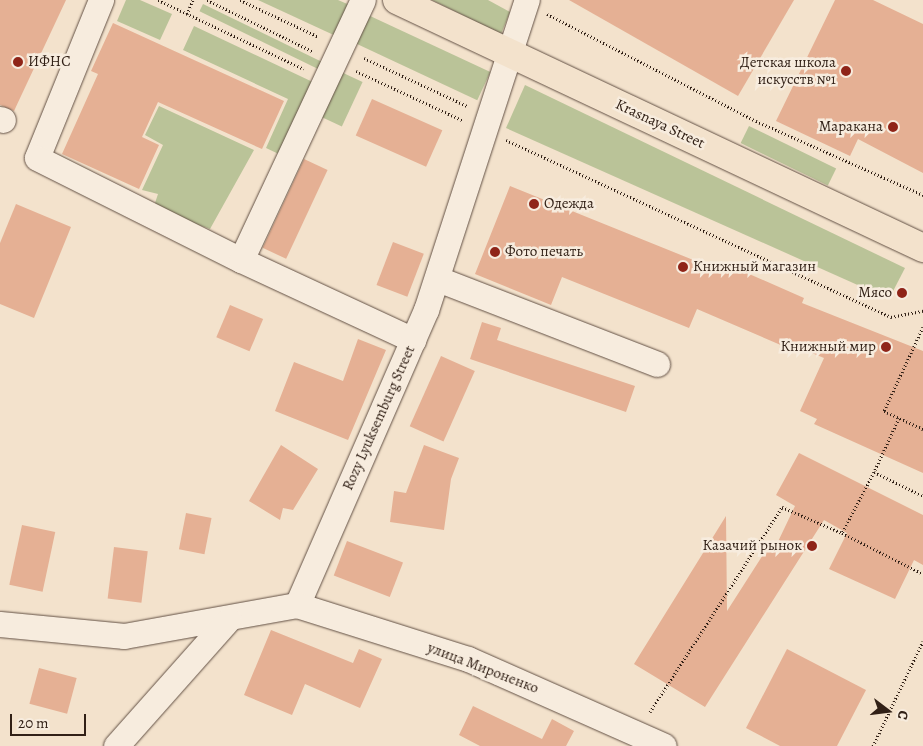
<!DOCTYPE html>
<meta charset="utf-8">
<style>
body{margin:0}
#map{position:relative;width:923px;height:746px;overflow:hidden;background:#f3e2cc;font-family:Alegreya,serif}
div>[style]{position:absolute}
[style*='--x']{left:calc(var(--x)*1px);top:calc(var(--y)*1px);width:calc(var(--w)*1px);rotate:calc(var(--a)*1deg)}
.green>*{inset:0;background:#bac398;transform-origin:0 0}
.building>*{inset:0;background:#e5b094;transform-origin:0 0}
.path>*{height:3px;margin-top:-1.5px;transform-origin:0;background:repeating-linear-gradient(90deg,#312016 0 1px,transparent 0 3.5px)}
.roads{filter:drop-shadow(0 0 1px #625044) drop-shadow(0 0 1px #625044)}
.minor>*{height:25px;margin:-12.5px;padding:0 12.5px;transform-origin:12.5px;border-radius:12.5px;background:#f7ecde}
.major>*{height:28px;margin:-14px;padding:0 14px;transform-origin:14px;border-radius:14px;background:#f3e2cc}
.dots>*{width:14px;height:14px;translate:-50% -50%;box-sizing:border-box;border:2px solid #f7ecde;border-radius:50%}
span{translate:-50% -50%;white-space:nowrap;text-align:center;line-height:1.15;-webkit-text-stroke:5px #f7ecde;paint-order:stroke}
.poi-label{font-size:15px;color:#312016}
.left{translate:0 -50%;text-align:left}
.right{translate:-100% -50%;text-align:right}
.street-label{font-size:15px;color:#312016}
.north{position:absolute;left:863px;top:686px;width:50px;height:50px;-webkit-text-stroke:4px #f7ecde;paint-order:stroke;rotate:105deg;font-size:14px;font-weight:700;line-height:20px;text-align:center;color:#312016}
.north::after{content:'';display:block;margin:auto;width:18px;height:22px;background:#312016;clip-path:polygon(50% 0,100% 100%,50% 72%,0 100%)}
.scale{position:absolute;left:10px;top:714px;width:76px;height:22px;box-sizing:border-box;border:2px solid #312016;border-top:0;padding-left:6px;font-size:15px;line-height:18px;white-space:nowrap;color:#312016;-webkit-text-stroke:4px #f7ecde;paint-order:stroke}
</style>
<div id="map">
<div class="green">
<div style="clip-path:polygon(126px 0,140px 0,172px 14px,160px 40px,117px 21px)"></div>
<div style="clip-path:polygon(258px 0,338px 0,352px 6px,338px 37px)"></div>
<div style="clip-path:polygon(432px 0,488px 0,510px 12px,501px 34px)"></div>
<div style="left:203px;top:4px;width:132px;height:8px;rotate:26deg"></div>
<div style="left:368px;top:15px;width:135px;height:31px;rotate:25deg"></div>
<div style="clip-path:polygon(194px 26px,317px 84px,283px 156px,266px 148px,288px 99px,183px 50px)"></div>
<div style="left:339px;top:71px;width:26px;height:49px;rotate:25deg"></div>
<div style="clip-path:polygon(525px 85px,905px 268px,889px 299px,506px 128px)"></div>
<div style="clip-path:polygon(159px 106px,254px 150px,210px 229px,153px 209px,158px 194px,142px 190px,163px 145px,145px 135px)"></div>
<div style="left:749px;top:126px;width:97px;height:19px;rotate:26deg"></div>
</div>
<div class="building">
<div style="clip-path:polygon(0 0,66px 0,14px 111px,0 105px)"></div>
<div style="clip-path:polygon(569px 0,794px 0,738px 96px)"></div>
<div style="clip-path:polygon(835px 0,873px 0,923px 24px,923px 173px,858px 139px,850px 156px,776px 121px)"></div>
<div style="clip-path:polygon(113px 23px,284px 101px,262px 149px,158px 102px,142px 137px,159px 145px,139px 189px,62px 154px,98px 74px,91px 71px)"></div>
<div style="left:372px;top:99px;width:77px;height:40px;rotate:24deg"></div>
<div style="left:304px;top:159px;width:26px;height:98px;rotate:25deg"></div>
<div style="clip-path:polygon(510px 186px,728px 274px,731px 266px,804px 298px,802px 303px,923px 351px,923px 473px,814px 424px,817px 419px,800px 411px,824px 358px,785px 342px,783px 346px,697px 309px,689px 328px,562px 277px,551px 305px,475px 274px)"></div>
<div style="clip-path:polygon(16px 204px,71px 227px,34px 318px,0 304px,0 243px)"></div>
<div style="left:393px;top:242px;width:33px;height:46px;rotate:21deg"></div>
<div style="left:230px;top:305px;width:36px;height:35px;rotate:23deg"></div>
<div style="clip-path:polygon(482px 322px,501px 328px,497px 340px,635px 386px,626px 412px,470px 359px)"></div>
<div style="clip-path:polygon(358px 339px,386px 350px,348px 440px,275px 411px,294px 362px,343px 381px)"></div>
<div style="left:441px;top:356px;width:37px;height:77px;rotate:24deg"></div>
<div style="clip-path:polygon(281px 445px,318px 469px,293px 510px,283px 508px,280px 520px,249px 501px)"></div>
<div style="clip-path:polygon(424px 445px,459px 458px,451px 479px,444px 530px,390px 522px,394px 491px,406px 493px)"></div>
<div style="clip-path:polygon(799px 453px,923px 515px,923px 565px,914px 560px,895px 599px,829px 569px,847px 533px,824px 520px,705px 707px,634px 664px,726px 516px,727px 611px,768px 547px,774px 550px,795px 506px,776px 495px)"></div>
<div style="left:186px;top:513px;width:26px;height:37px;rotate:11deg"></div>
<div style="left:22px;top:525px;width:34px;height:61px;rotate:12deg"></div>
<div style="left:347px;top:541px;width:60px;height:37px;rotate:21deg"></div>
<div style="left:114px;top:547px;width:34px;height:52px;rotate:7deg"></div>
<div style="clip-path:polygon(271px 630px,353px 663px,359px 649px,382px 659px,360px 708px,305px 684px,292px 715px,244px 695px)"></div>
<div style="clip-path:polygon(787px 649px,866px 690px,837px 746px,780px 746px,746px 728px)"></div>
<div style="left:39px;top:668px;width:39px;height:37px;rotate:15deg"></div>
<div style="clip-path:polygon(473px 706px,542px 739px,552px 719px,574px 731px,566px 746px,480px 746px,459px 735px)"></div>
</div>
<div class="path">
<div style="--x:158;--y:0;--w:161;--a:25.3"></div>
<div style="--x:207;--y:0;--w:117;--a:25.9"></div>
<div style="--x:240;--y:0;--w:87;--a:25.1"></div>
<div style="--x:187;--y:14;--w:15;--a:-67"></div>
<div style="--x:547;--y:14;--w:235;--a:27.1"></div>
<div style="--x:756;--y:121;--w:183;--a:23.9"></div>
<div style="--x:364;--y:58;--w:114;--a:25"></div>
<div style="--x:356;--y:71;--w:117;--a:24.8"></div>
<div style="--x:506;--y:140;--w:424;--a:24.7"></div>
<div style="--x:891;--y:317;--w:33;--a:-11"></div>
<div style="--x:923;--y:327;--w:93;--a:114.9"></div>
<div style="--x:884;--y:411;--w:43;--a:24.8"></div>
<div style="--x:899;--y:418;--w:60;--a:114.8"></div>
<div style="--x:874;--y:472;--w:55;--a:26.1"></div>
<div style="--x:874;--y:472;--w:69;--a:117.7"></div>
<div style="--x:842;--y:533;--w:91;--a:26.8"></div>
<div style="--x:650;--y:712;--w:244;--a:-57.2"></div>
<div style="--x:782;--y:507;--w:65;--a:23.4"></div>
<div style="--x:873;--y:746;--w:116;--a:-64.5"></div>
</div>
<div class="roads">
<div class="minor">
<div style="--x:101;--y:0;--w:170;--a:112.1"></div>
<div style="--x:37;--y:158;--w:228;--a:26.6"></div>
<div style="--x:241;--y:260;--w:287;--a:-64.9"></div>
<div style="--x:0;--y:119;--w:3;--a:18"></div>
<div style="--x:241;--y:260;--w:190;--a:24.9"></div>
<div style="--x:438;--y:279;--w:235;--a:21.2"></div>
<div style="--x:297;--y:605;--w:322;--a:-66.4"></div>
<div style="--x:426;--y:310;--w:326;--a:-72"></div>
<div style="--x:0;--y:624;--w:125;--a:5.5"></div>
<div style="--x:124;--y:636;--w:176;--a:-10.2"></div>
<div style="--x:297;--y:605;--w:179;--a:17.5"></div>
<div style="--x:468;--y:659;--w:214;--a:23.9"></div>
<div style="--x:116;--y:746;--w:169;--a:-48.4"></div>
</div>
<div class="major">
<div style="--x:397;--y:0;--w:582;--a:25.24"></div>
</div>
</div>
<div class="dots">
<div style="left:18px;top:62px;background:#8f2418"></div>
<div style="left:846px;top:71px;background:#8f2418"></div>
<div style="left:893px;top:127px;background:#8f2418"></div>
<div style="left:534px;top:204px;background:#8f2418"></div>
<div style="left:495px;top:252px;background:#8f2418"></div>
<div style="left:683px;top:267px;background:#8f2418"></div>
<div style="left:902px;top:293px;background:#8f2418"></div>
<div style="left:886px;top:347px;background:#8f2418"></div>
<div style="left:812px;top:546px;background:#8f2418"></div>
</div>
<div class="poi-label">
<span class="left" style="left:28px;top:62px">ИФНС</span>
<span class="right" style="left:836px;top:71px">Детская школа<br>искусств №1</span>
<span class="right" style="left:883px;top:127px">Маракана</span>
<span class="left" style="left:544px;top:204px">Одежда</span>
<span class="left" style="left:505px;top:252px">Фото печать</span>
<span class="left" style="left:693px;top:267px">Книжный магазин</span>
<span class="right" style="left:892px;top:293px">Мясо</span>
<span class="right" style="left:876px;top:347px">Книжный мир</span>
<span class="right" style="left:802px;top:546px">Казачий рынок</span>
</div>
<div class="street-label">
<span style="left:660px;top:124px;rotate:25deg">Krasnaya Street</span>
<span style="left:379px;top:418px;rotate:-66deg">Rozy Lyuksemburg Street</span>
<span style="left:483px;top:668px;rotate:21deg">улица Мироненко</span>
</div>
<div class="north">С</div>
<div class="scale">20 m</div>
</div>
